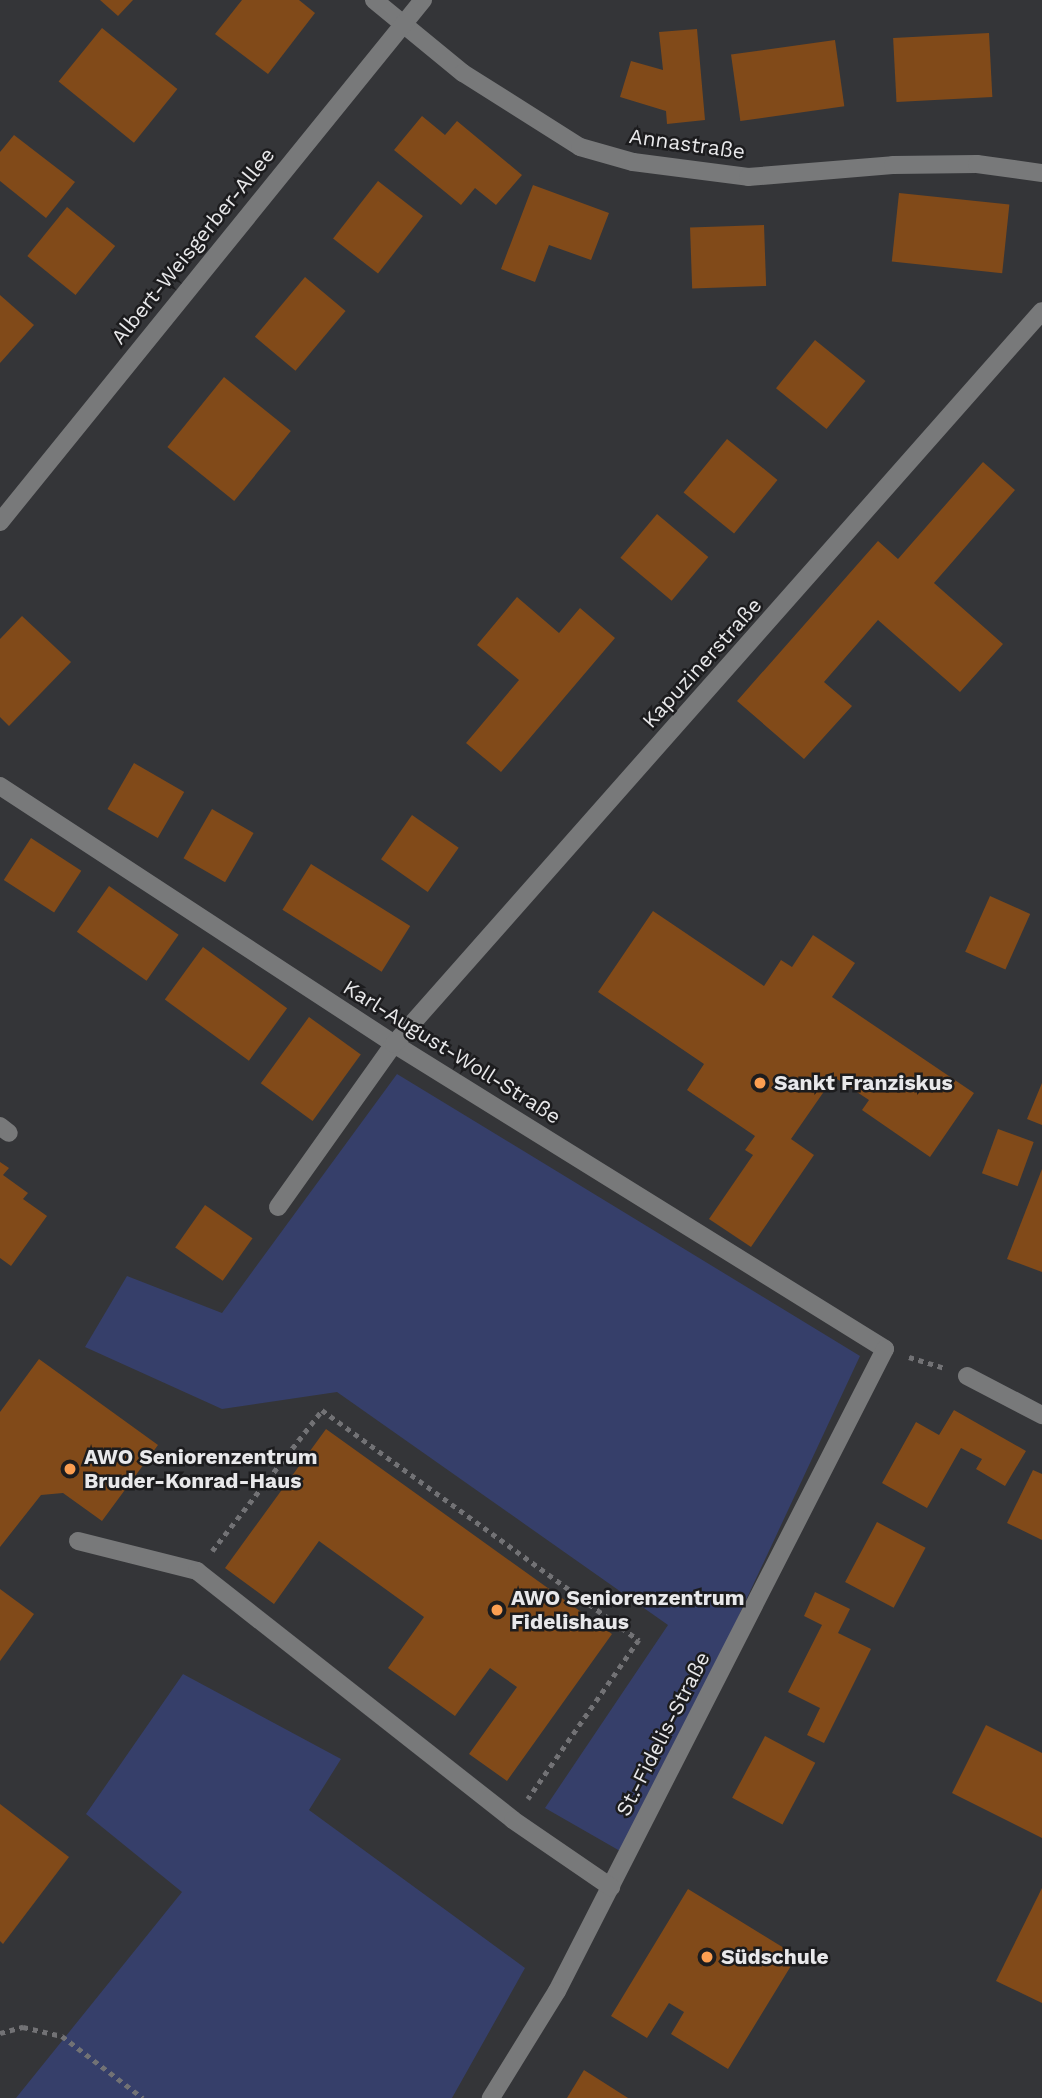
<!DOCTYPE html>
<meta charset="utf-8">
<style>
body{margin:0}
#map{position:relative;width:1042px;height:2098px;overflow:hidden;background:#343538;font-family:"Work Sans",sans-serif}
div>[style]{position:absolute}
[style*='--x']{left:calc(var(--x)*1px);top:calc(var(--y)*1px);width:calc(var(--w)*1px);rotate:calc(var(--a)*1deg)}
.green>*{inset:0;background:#363f6a}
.building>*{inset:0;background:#814a19;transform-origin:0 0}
.path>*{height:4.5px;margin-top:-2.25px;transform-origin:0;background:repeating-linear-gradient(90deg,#727275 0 5px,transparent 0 10px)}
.minor>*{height:18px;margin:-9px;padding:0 9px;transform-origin:9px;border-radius:9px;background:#78797a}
.dots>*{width:19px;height:19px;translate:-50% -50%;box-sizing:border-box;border:4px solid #1c1c1e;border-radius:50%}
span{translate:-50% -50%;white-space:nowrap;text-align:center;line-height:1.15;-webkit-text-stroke:5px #1c1c1e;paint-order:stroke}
.street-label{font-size:21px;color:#e8e8ea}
.poi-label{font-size:21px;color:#e8e8ea;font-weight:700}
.left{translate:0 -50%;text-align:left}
</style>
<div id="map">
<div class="green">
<div style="clip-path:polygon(397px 1074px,860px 1356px,627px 1855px,545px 1808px,668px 1625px,337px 1392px,222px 1409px,85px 1347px,127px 1276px,222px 1313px)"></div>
<div style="clip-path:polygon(183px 1674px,341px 1759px,309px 1810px,525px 1968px,452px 2098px,16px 2098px,182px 1892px,86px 1814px)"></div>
</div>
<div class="building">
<div style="clip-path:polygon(100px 0,133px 0,118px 16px)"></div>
<div style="clip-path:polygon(242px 0,299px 0,315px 13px,268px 74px,215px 34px)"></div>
<div style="left:102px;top:28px;width:97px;height:69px;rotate:39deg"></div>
<div style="clip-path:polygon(697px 29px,705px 120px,667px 124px,666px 111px,620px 97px,631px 61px,663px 70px,659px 32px)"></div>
<div style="left:989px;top:33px;width:64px;height:96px;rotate:87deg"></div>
<div style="left:835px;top:40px;width:67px;height:105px;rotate:82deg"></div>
<div style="clip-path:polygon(422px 116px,445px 135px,457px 121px,522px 175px,496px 205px,475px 188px,461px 205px,394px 150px)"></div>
<div style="clip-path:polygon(14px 135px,75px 182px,46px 218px,0 181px,0 152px)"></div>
<div style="left:378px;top:181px;width:57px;height:73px;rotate:38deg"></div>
<div style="clip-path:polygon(533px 185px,609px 213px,591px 260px,549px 245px,535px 282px,501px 269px)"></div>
<div style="left:899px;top:193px;width:111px;height:69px;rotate:6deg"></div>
<div style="left:67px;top:207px;width:62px;height:63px;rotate:39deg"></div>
<div style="left:764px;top:225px;width:61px;height:74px;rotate:88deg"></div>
<div style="left:305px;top:277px;width:53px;height:78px;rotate:40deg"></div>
<div style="clip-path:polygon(0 295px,34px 325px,0 363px)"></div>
<div style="left:815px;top:340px;width:65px;height:62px;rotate:39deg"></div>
<div style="left:224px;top:377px;width:86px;height:90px;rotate:39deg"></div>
<div style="left:727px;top:439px;width:65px;height:69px;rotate:39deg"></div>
<div style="clip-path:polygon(983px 462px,1015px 490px,934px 583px,1003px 644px,960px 692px,878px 620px,824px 682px,852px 706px,804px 759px,737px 701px,878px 541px,898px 559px)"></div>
<div style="left:657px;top:514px;width:67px;height:57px;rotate:40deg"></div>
<div style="clip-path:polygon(517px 597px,559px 633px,580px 608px,615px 638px,501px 772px,466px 743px,519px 680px,477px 645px)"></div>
<div style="clip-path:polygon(22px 616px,71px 662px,9px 726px,0 717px,0 639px)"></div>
<div style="left:134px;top:763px;width:58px;height:53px;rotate:30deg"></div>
<div style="left:212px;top:809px;width:48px;height:57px;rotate:30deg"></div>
<div style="left:412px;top:815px;width:57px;height:54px;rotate:35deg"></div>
<div style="left:31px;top:838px;width:60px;height:50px;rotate:33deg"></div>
<div style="left:311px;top:864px;width:117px;height:54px;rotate:32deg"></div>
<div style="left:109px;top:886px;width:85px;height:56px;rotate:35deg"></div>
<div style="left:990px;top:896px;width:44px;height:61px;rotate:24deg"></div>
<div style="clip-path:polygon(653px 911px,764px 986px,781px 960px,792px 967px,813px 935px,855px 963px,832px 997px,974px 1093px,930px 1157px,862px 1110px,869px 1100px,834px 1077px,791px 1139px,814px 1155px,751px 1247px,709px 1219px,753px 1155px,745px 1150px,755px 1136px,687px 1090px,704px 1064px,598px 992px)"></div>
<div style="left:203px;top:947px;width:104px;height:65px;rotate:36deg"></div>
<div style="left:309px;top:1017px;width:64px;height:82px;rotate:36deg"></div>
<div style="clip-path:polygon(1042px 1083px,1042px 1125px,1027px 1119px)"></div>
<div style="left:998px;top:1129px;width:38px;height:47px;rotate:20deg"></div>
<div style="clip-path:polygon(0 1162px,9px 1168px,3px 1175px,28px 1193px,23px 1199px,47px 1216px,11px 1266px,0 1258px)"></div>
<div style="clip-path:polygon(1042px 1169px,1042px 1272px,1007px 1259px)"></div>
<div style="left:205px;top:1205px;width:58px;height:52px;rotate:35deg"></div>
<div style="clip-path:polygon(39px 1359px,158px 1445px,102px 1521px,63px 1493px,41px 1495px,0 1547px,0 1412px)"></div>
<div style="clip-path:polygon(954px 1410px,1026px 1451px,1005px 1486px,976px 1469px,982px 1459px,961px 1448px,927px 1508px,882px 1483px,916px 1422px,939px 1435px)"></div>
<div style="clip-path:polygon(326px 1429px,612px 1634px,507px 1781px,469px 1754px,517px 1687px,490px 1668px,455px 1716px,388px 1668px,424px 1617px,319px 1541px,274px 1604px,225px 1568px)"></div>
<div style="clip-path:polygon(1033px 1470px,1042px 1474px,1042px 1540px,1007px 1523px)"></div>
<div style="left:877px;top:1522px;width:55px;height:68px;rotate:28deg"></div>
<div style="clip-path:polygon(0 1589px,34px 1614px,0 1661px)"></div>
<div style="clip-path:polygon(815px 1592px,850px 1609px,838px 1633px,871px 1649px,824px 1743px,807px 1735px,820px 1708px,788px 1692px,822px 1625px,804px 1616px)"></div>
<div style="clip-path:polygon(986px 1725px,1042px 1753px,1042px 1838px,952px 1793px)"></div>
<div style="left:765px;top:1736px;width:57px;height:70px;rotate:28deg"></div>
<div style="clip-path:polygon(0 1804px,69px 1857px,3px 1944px,0 1941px)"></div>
<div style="clip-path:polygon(1042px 1888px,1042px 2003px,996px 1981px)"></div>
<div style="clip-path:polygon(688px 1889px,797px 1956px,728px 2069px,671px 2034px,684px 2012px,669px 2003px,647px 2038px,611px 2016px)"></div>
<div style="clip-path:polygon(584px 2070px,628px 2098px,567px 2098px)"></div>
</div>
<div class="path">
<div style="--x:909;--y:1357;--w:37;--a:17"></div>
<div style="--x:212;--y:1551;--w:179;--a:-52"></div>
<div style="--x:322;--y:1410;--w:392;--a:36"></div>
<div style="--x:639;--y:1640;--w:194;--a:124.9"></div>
<div style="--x:0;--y:2033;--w:24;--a:-15"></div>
<div style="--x:23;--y:2027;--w:40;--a:13"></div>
<div style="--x:62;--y:2036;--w:102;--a:37.4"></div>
</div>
<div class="minor">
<div style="--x:374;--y:0;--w:115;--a:39.4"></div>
<div style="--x:463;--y:73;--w:138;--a:32.3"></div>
<div style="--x:580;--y:147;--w:55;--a:15.8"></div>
<div style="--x:633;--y:162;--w:116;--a:7.4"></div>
<div style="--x:748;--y:177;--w:145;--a:-4.7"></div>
<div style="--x:893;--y:165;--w:84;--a:-0.7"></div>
<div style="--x:977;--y:164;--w:66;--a:7.9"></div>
<div style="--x:0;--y:522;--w:672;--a:-50.98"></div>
<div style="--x:0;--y:786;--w:471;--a:33.2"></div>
<div style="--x:394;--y:1044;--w:578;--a:31.85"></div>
<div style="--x:885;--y:1349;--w:721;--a:117.06"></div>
<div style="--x:557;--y:1991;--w:126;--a:121.7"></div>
<div style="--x:0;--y:1126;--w:11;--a:38"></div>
<div style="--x:278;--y:1207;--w:200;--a:-54.6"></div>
<div style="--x:394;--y:1044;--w:978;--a:-48.52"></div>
<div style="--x:967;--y:1376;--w:85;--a:27.5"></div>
<div style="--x:78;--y:1541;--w:123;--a:14.1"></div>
<div style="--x:197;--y:1571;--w:402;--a:38.2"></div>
<div style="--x:513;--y:1820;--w:119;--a:34.4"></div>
</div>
<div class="dots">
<div style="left:760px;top:1083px;background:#fb9e51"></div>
<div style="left:70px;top:1469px;background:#fb9e51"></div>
<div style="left:497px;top:1610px;background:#fb9e51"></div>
<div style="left:707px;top:1957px;background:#fb9e51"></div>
</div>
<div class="street-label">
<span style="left:687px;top:144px;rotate:8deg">Annastraße</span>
<span style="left:193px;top:246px;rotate:-51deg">Albert-Weisgerber-Allee</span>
<span style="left:702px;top:663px;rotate:-48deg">Kapuzinerstraße</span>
<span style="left:452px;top:1052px;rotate:32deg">Karl-August-Woll-Straße</span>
<span style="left:663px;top:1734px;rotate:-63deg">St.-Fidelis-Straße</span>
</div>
<div class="poi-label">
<span class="left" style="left:774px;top:1083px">Sankt Franziskus</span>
<span class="left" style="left:84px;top:1469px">AWO Seniorenzentrum<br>Bruder-Konrad-Haus</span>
<span class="left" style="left:511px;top:1610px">AWO Seniorenzentrum<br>Fidelishaus</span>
<span class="left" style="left:721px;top:1957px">Südschule</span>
</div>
</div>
